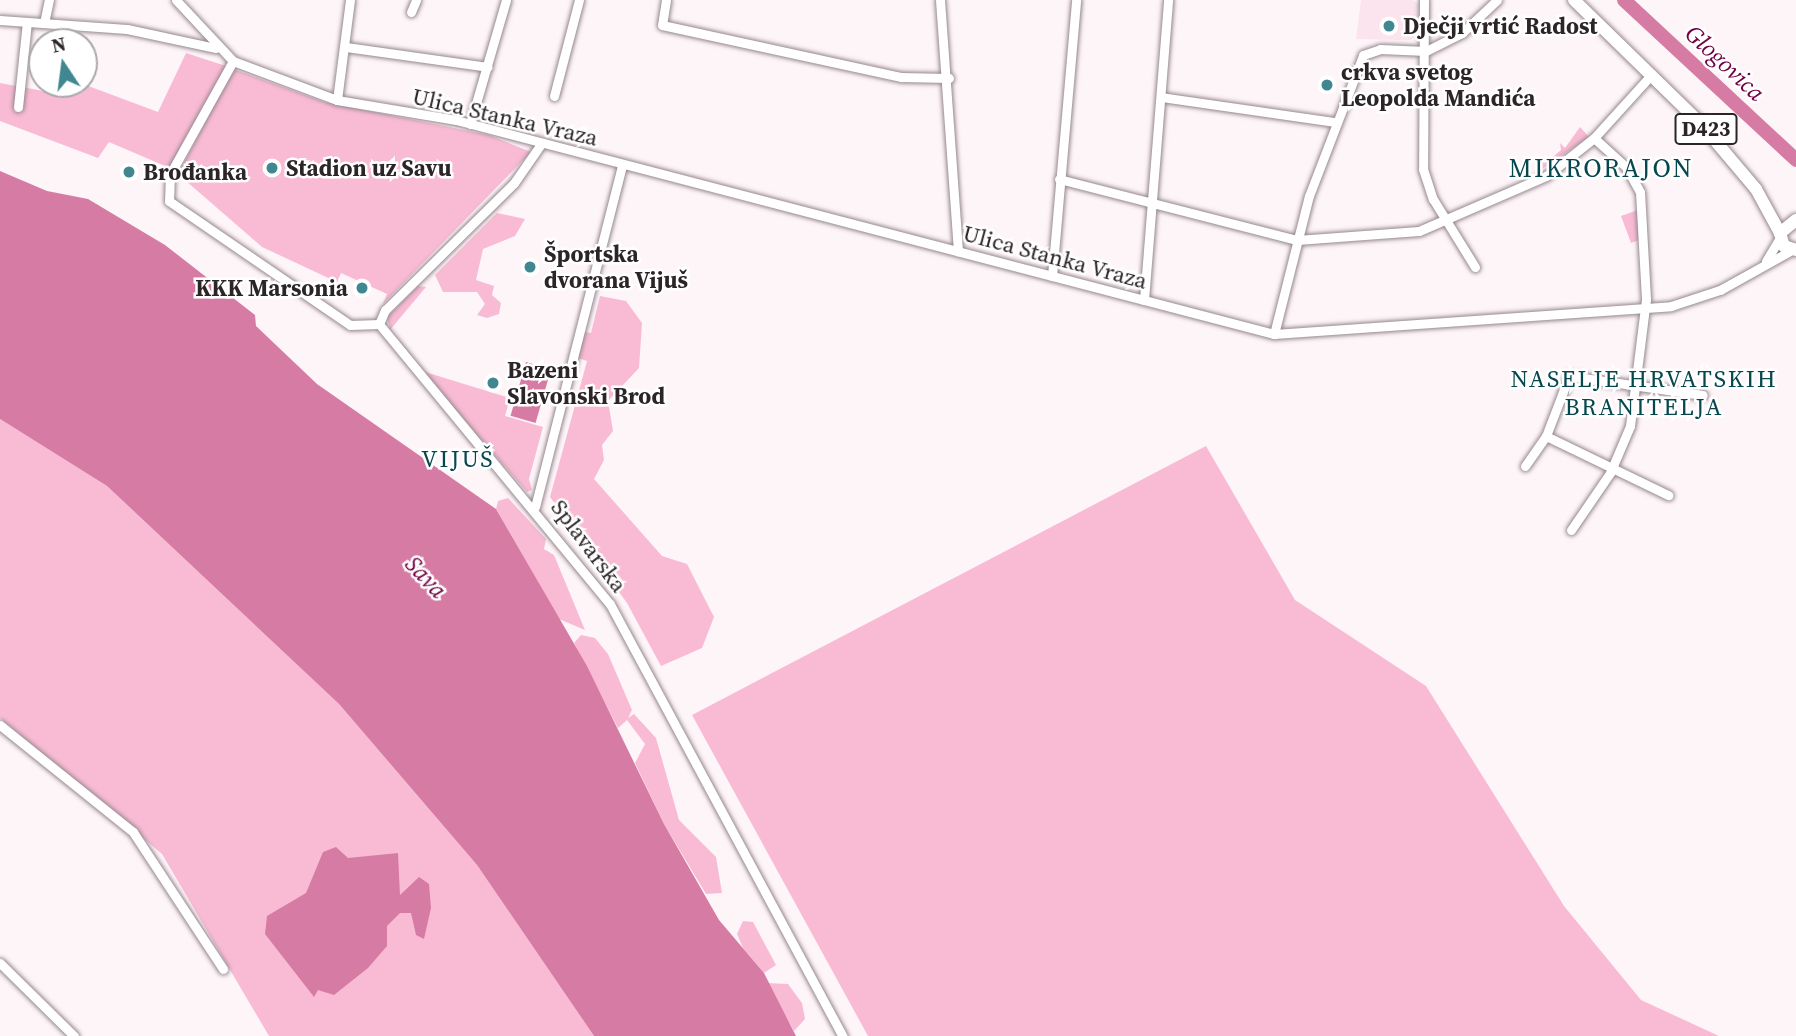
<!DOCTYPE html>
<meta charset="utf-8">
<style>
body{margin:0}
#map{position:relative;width:1796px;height:1036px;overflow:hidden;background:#fef5f9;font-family:"Source Serif 4",serif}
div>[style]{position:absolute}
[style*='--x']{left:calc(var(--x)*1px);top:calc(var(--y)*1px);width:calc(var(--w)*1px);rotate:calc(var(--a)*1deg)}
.built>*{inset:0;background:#fbe4ed}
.green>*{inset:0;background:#f9bbd4}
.water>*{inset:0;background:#d67ca4;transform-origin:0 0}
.river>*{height:14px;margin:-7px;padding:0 7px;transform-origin:7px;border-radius:7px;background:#d67ca4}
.roads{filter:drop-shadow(0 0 2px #95888d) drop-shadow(0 0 2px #95888d)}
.minor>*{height:9px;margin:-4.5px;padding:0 4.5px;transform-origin:4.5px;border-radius:4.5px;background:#fff}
.major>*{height:12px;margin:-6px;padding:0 6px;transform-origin:6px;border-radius:6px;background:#fff}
.dots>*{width:19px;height:19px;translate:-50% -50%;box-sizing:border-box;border:4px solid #fff;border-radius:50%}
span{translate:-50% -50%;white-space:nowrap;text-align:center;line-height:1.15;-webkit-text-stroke:5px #fff;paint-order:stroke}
.shield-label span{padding:2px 5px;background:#fff;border:2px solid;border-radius:5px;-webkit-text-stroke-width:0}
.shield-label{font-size:21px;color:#2b2527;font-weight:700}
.poi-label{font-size:23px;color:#2b2527;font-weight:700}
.left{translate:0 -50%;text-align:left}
.right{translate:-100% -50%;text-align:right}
.street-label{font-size:23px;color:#2b2527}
.water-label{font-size:24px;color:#720044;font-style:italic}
.neighbourhood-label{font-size:24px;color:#06474e;letter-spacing:2px}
.quarter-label{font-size:26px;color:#06474e;letter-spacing:2px}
.north{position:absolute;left:28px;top:28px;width:70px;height:70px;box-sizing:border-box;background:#fff;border:2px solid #aaa8a9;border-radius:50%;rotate:347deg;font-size:19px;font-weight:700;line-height:28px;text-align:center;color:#2b2527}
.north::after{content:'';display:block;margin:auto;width:24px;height:32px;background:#408791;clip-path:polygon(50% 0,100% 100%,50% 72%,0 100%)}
</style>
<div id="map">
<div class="built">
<div style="clip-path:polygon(1361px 0,1413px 0,1419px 5px,1418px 33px,1411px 40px,1356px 39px)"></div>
</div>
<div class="green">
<div style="clip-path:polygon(186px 53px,226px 66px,172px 169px,109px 142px,98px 158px,0 121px,0 83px,65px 95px,69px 84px,83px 84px,158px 112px)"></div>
<div style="clip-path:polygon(233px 69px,324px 102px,489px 135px,531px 152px,383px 304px,387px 294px,341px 273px,337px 282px,262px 247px,178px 174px)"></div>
<div style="clip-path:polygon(1580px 127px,1589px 137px,1539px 171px,1538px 160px,1547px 162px,1561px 150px,1560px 143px,1565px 148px)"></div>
<div style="clip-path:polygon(1638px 210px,1639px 240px,1631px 243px,1621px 216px)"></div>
<div style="clip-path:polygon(497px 213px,525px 219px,515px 236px,483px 249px,476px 280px,494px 286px,492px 295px,501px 303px,499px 314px,487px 318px,477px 315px,485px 304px,477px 292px,443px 292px,435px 275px)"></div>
<div style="clip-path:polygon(418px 286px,426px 287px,390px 330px,425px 372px,510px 398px,505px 416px,543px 427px,529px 479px,532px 490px,527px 492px,392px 337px,387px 317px)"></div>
<div style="clip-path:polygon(600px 296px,626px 301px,642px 323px,639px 368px,608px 401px,613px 431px,602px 445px,604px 460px,594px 479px,662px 556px,687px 564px,714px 617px,702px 648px,661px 666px,627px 603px,550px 497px,587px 361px,578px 358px,584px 332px,591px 333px)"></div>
<div style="clip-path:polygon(0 419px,107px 486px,339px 704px,477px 865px,594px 1036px,269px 1036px,162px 854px,0 718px)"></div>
<div style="clip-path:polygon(1206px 446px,1295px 600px,1426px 686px,1564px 906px,1641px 1000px,1719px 1036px,868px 1036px,692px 715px)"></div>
<div style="clip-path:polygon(508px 498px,546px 539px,544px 549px,554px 555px,585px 630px,559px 619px,496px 509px,498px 501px)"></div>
<div style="clip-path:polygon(581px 635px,595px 638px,608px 654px,632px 710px,628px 718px,634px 714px,656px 738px,679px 820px,716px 857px,722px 893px,706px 894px,664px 824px,635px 763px,645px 744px,627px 720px,618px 728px,574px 643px)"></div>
<div style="clip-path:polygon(743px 921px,753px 922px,776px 965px,764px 973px,743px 948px,737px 934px)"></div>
<div style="clip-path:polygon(767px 983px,788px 984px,802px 1003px,805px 1019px,794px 1031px)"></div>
</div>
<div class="water">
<div style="clip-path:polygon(0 171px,47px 191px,88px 199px,165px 245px,255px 315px,256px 326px,317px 384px,496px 509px,587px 666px,664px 824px,719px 920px,764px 973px,796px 1036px,594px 1036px,477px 865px,339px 704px,107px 486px,0 419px)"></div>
<div style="left:526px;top:362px;width:26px;height:56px;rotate:16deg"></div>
<div style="clip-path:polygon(336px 847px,348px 858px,398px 853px,400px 895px,419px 877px,429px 884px,431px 908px,424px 939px,416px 935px,411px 913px,400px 913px,387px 926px,387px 946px,368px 968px,334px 995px,318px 990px,314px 997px,265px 934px,267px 916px,306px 893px,323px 852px)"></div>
</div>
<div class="river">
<div style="--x:1624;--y:0;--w:235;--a:42.9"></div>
</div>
<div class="roads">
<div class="minor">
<div style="--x:176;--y:0;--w:83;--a:46.9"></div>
<div style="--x:233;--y:61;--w:111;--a:20.6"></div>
<div style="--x:337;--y:100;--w:121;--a:9.5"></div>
<div style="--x:456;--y:120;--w:846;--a:14.66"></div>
<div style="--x:1274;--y:334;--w:398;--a:-4"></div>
<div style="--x:1671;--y:306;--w:52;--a:-18.1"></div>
<div style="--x:1720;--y:290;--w:82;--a:-29.1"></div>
<div style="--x:666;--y:0;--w:25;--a:99"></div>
<div style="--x:662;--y:25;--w:245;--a:12.3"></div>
<div style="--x:901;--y:77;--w:48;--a:1.2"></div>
<div style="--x:940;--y:0;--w:252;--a:85.9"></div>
<div style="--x:1424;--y:0;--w:169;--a:90.3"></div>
<div style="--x:1423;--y:169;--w:32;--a:72"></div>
<div style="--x:1433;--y:199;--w:80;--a:58.3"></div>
<div style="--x:411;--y:12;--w:13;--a:-67"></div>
<div style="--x:0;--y:20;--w:127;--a:4.1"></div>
<div style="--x:127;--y:29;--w:91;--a:12.1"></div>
<div style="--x:44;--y:23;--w:24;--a:-78"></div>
<div style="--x:346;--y:47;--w:143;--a:8"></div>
<div style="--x:233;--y:61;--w:129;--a:119.1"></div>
<div style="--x:170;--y:174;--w:27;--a:92"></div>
<div style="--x:169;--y:201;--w:219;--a:34.4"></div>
<div style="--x:350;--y:325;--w:29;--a:-2"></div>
<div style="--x:554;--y:96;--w:99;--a:-75.4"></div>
<div style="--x:1161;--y:97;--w:175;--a:8.2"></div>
<div style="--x:337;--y:100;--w:101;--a:-82.6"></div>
<div style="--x:18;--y:107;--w:85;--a:-84"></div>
<div style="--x:470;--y:124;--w:129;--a:-73.8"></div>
<div style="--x:541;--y:144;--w:47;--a:124.7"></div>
<div style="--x:514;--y:183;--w:181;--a:135.4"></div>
<div style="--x:385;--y:310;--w:15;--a:113"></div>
<div style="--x:379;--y:324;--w:363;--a:50.5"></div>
<div style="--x:610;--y:604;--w:491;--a:61.7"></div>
<div style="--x:1059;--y:179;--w:246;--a:14.4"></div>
<div style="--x:1297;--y:240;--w:122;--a:-4.2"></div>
<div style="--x:1419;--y:231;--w:138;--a:-23.4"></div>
<div style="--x:1546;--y:176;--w:61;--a:-38.4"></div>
<div style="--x:1594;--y:138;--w:86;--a:-47.8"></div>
<div style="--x:1766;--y:261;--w:27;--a:-59"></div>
<div style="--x:1052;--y:276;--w:277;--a:-85"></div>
<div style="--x:1144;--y:300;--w:301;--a:-85.4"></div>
<div style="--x:1274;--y:334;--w:142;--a:-75.8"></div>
<div style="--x:1309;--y:196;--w:151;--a:-69"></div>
<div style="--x:1363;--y:55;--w:18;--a:-19"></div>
<div style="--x:1380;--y:49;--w:46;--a:2.5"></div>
<div style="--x:1426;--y:51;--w:40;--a:-26.6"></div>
<div style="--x:1462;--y:33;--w:48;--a:-43.3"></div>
<div style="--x:1546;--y:436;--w:136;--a:25.8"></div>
<div style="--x:1525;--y:466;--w:37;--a:-55"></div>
<div style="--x:1546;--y:436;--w:64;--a:-69"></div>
<div style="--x:1569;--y:376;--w:135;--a:8.1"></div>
<div style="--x:535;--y:507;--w:353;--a:-75.7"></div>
<div style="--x:1571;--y:530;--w:69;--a:-55.6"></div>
<div style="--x:1610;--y:473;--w:51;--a:-66.9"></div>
<div style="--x:1630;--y:426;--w:128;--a:-82.8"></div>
<div style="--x:1646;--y:299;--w:107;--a:-93.2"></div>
<div style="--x:1640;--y:192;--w:29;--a:-119"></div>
<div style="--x:1626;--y:167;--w:43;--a:-137.8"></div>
<div style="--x:0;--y:725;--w:171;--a:38.8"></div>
<div style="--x:133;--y:832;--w:164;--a:56.7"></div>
<div style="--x:0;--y:963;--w:104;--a:44.6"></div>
</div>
<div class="major">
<div style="--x:1574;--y:0;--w:177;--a:44.3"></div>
<div style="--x:1701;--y:124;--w:85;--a:49.8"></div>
<div style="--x:1756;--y:189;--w:50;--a:61.4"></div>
<div style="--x:1796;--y:220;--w:21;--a:141"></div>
<div style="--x:1780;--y:233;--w:14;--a:73"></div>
<div style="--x:1784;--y:246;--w:13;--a:18"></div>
</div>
</div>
<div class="dots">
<div style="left:1389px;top:26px;background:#408791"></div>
<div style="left:1327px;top:85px;background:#408791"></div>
<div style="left:272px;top:168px;background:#408791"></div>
<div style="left:129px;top:172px;background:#408791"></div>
<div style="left:530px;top:267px;background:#408791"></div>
<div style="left:362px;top:288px;background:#408791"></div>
<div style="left:493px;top:383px;background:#408791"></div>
</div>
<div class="shield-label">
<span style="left:1706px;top:129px">D423</span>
</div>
<div class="poi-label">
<span class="left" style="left:1403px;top:26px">Dječji vrtić Radost</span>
<span class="left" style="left:1341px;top:85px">crkva svetog<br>Leopolda Mandića</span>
<span class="left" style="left:286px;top:168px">Stadion uz Savu</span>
<span class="left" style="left:143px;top:172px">Brođanka</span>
<span class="left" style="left:544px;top:267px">Športska<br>dvorana Vijuš</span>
<span class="right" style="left:348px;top:288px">KKK Marsonia</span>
<span class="left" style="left:507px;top:383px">Bazeni<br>Slavonski Brod</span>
</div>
<div class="street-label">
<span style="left:505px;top:117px;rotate:13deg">Ulica Stanka Vraza</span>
<span style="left:1055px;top:257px;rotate:15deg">Ulica Stanka Vraza</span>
<span style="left:589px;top:546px;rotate:53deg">Splavarska</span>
</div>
<div class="water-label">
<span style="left:1725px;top:63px;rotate:43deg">Glogovica</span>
<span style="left:426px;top:577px;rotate:47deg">Sava</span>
</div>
<div class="neighbourhood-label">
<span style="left:1644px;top:393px">NASELJE HRVATSKIH<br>BRANITELJA</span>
<span style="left:458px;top:459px">VIJUŠ</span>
</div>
<div class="quarter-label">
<span style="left:1601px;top:169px">MIKRORAJON</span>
</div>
<div class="north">N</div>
</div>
